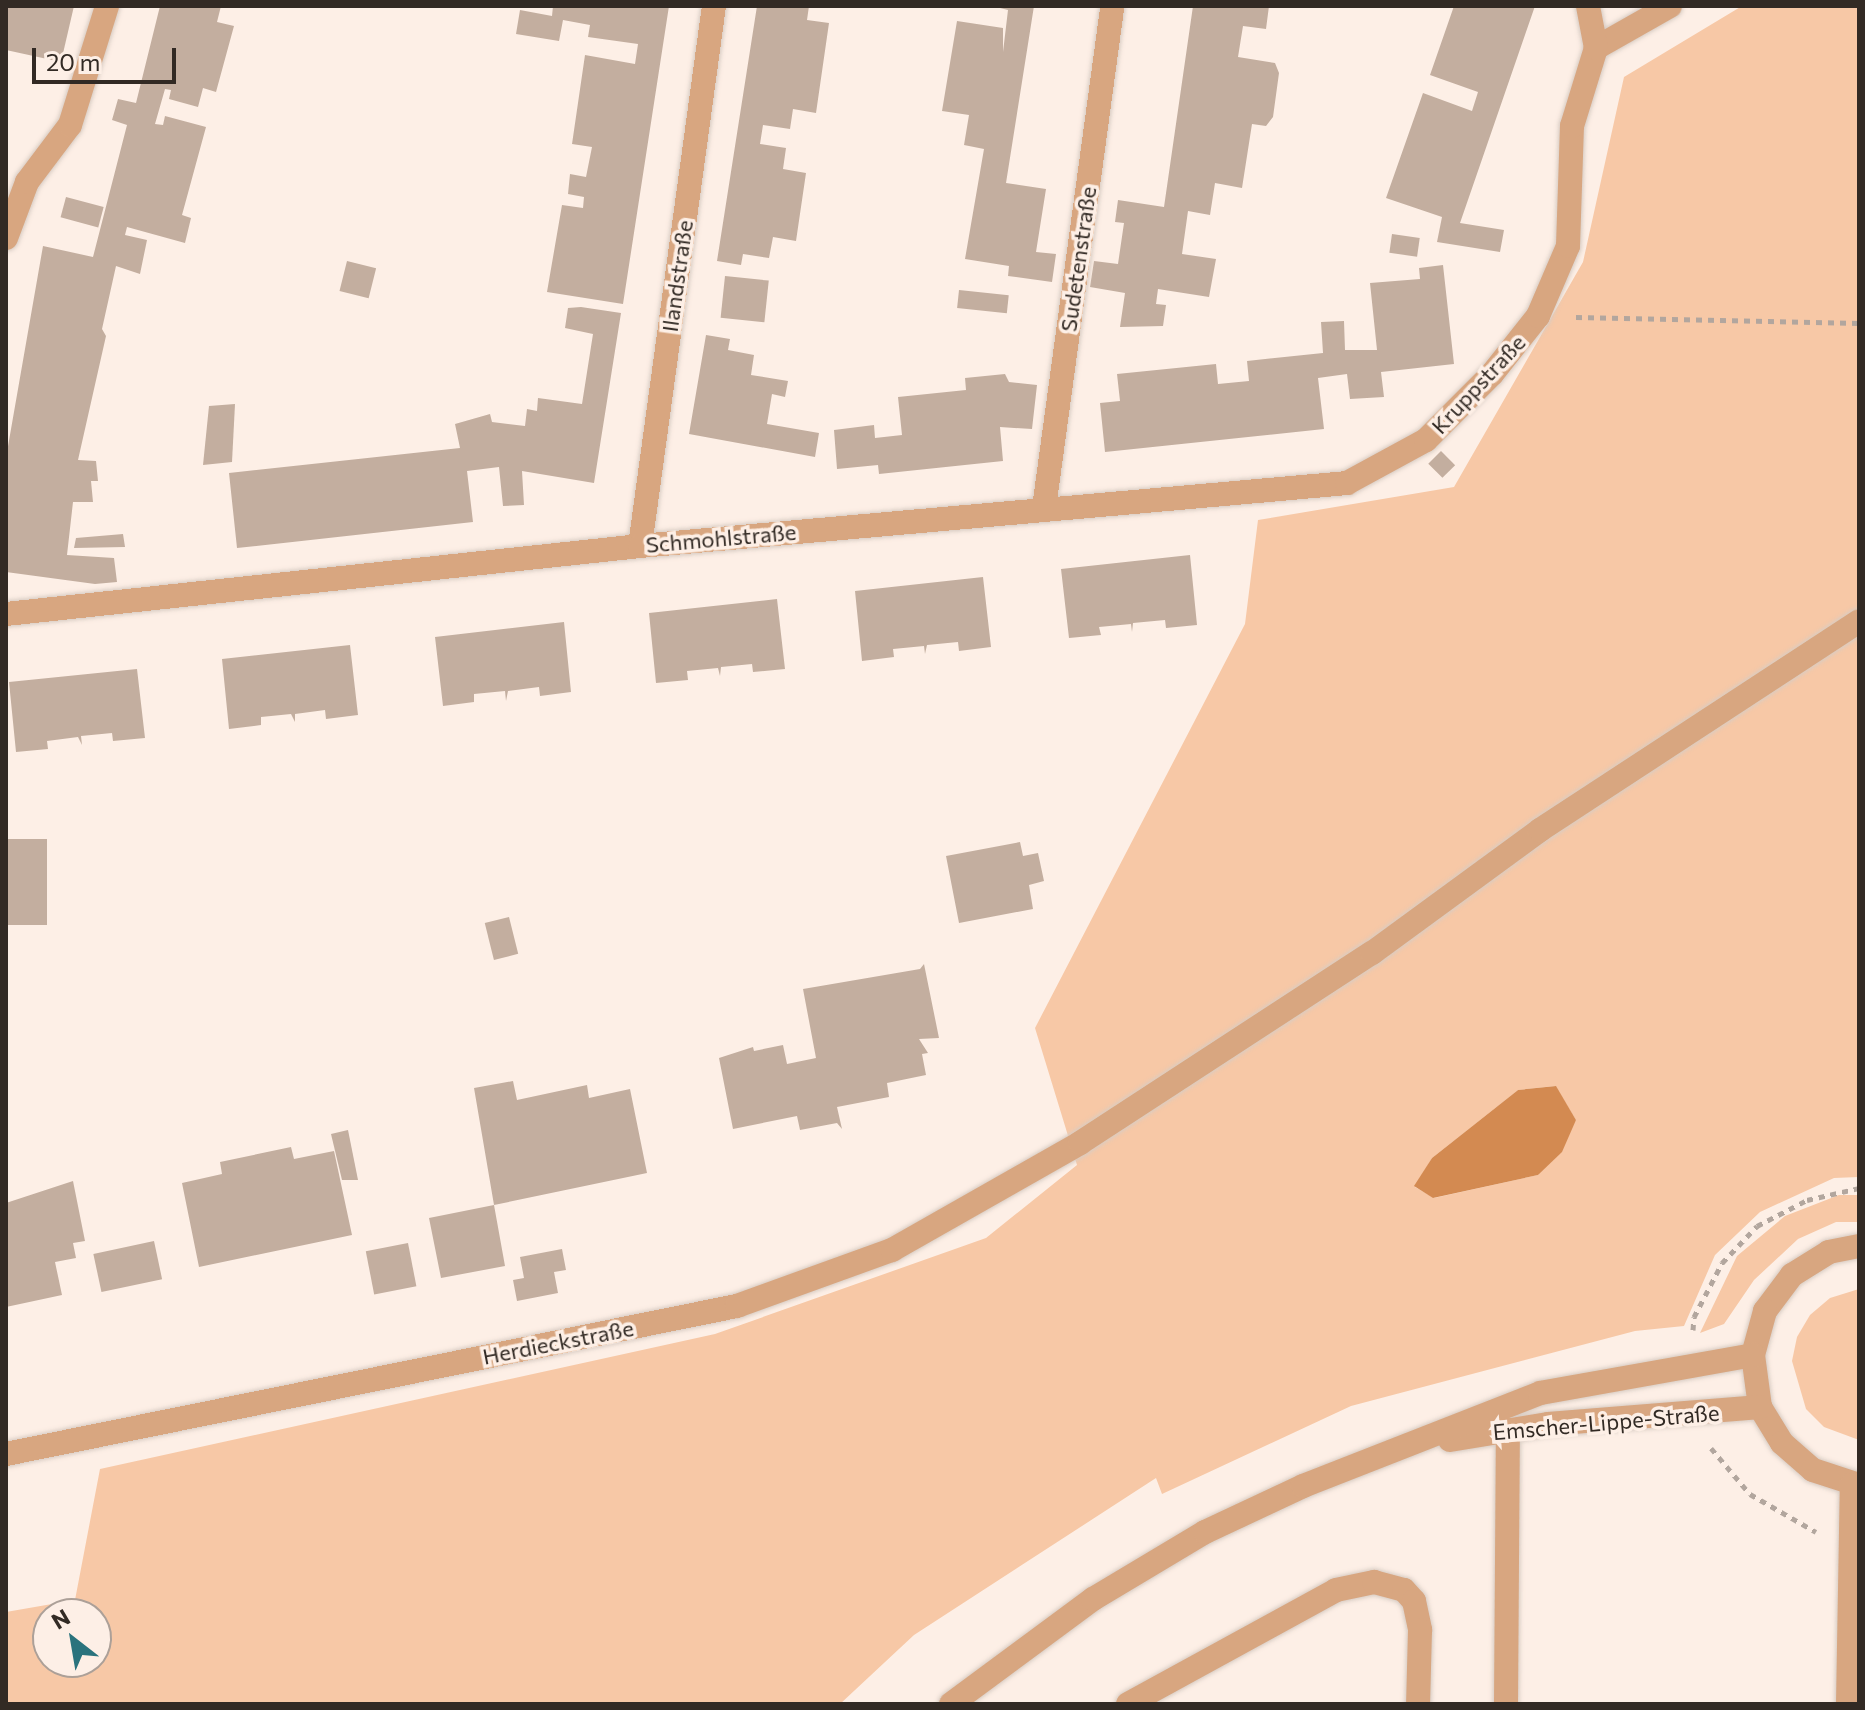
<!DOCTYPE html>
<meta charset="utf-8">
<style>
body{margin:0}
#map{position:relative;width:1865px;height:1710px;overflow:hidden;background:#fdefe6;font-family:Commissioner,sans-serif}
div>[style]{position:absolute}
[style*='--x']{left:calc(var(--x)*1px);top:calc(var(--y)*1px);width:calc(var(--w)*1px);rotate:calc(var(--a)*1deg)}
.green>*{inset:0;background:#f7c8a6}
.water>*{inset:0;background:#d38a51}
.building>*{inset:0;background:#c3ae9f;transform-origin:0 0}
.path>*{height:5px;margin-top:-2.5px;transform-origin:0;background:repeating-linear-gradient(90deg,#b2a69e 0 6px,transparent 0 12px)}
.roads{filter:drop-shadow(0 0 2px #d8ccc3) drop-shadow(0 0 2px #d8ccc3)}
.minor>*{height:24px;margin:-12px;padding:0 12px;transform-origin:12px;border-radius:12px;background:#d8a680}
span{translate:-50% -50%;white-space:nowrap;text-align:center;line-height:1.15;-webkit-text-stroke:7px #fdefe6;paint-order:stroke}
.street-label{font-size:22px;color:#322a24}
.frame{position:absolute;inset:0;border:8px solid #322a24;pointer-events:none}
.north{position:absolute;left:32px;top:1598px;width:80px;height:80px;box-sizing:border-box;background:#fdefe6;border:2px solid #aca098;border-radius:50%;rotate:329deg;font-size:22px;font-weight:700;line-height:32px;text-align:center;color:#322a24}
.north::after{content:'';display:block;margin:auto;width:28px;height:36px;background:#2a737d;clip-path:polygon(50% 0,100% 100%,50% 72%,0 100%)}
.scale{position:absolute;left:32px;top:48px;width:144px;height:36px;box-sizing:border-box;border:4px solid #322a24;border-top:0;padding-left:10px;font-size:24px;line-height:28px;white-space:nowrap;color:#322a24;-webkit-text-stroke:6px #fdefe6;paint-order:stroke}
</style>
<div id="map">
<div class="green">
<div style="clip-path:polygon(evenodd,1742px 6px,1859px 6px,1859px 1177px,1834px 1178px,1760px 1212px,1715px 1255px,1684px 1326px,1635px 1331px,1351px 1406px,1162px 1494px,1156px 1478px,914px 1635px,840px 1704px,6px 1704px,6px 1612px,75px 1600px,100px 1469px,715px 1334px,986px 1238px,1077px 1165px,1035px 1028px,1245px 624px,1258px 520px,1454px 487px,1583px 262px,1624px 77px,1742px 6px,1555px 1086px,1576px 1120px,1538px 1175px,1434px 1198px,1415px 1187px,1432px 1158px,1518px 1090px,1555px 1086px,1742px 6px,48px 1614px,96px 1614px,96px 1662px,48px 1662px,48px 1614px)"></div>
<div style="clip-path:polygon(1839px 1195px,1859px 1195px,1859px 1222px,1836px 1222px,1798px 1239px,1754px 1280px,1724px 1324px,1700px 1333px,1737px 1256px,1785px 1216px)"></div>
<div style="clip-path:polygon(1859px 1289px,1859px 1440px,1824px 1427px,1806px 1409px,1792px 1361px,1797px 1337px,1810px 1315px,1830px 1298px)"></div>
</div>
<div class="water">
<div style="clip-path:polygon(1556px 1086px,1576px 1120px,1562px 1152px,1538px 1175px,1433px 1198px,1414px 1186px,1432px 1158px,1518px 1090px)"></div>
</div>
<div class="building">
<div style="clip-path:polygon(6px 6px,74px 6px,61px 62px,6px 50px)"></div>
<div style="clip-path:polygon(160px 6px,221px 6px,217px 22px,234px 26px,216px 92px,203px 88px,198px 107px,169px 99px,171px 90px,165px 89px,155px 124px,163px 125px,165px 116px,206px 127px,182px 215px,191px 218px,185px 243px,127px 227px,125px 235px,147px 240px,140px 274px,116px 266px,102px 329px,106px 336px,78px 460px,96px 461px,98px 481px,91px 481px,93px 502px,73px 502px,67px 555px,114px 558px,117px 582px,95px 584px,6px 572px,7px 452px,43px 246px,93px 257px,127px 125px,112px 120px,118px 99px,136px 103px)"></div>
<div style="clip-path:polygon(553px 6px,669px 6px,623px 304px,547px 292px,562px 205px,583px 208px,584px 197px,568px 194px,570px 174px,586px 177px,592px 147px,572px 144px,585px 55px,635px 64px,638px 44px,588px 37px,590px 25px,563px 20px,559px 41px,516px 34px,520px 10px,552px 16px)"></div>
<div style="clip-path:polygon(757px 6px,809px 6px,807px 20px,829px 23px,816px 113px,793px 109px,790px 129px,763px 125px,760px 144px,786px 148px,783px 169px,806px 173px,796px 241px,773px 237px,769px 258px,743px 254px,741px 265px,717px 261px)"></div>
<div style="clip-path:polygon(992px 6px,1034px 6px,1006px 183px,1046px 189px,1036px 252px,1056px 254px,1052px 282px,1008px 276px,1009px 266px,965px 259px,984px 149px,964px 145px,969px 115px,942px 111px,957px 21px,1003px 28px,1003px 52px,1008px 10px)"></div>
<div style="clip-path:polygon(1193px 6px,1269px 6px,1266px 29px,1243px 26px,1238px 57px,1275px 63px,1279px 73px,1273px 117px,1266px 126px,1252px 124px,1242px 188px,1215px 183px,1210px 215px,1188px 211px,1182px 254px,1216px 259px,1209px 297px,1158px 289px,1156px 304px,1166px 305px,1163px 326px,1120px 327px,1125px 293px,1090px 287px,1094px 261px,1118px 264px,1124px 223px,1115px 222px,1118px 200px,1164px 207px)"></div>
<div style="clip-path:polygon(1454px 6px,1535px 6px,1460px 223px,1504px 230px,1500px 252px,1437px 242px,1442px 217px,1386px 198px,1423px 93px,1472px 111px,1478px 92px,1430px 75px)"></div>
<div style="left:66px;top:197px;width:39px;height:21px;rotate:15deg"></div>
<div style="left:1392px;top:234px;width:28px;height:19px;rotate:8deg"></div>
<div style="left:347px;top:261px;width:30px;height:31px;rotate:14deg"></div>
<div style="clip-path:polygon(1443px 265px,1454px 364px,1381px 372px,1384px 397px,1350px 399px,1347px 374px,1318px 378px,1324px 429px,1105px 452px,1100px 403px,1120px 401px,1117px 374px,1216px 364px,1218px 384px,1249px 381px,1247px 361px,1323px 353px,1321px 322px,1344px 321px,1345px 350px,1377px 350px,1370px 283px,1420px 279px,1419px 268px)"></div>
<div style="left:725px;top:276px;width:44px;height:42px;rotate:6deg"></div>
<div style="left:959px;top:290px;width:50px;height:18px;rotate:6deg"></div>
<div style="clip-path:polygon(581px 307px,621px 313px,594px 483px,522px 471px,524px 505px,503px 506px,499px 467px,467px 471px,473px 522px,237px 548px,229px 473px,460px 448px,455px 424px,490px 414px,492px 422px,525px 426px,527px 409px,537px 411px,538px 398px,582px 404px,593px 334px,565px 328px,568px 308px)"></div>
<div style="clip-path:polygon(706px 335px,730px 339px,728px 350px,754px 355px,751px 375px,788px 381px,785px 397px,772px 394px,767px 424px,819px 433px,815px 457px,689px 434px)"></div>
<div style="clip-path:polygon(1005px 374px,1009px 382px,1037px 385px,1032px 429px,1000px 427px,1003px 461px,879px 474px,878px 465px,837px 469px,834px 430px,874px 425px,875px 438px,902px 435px,898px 397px,966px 390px,965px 378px)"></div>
<div style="clip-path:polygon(235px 404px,232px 462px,203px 465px,209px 406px)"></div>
<div style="left:1441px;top:451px;width:20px;height:18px;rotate:45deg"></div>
<div style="clip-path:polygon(123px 534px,125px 547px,74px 548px,76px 538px)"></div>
<div style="clip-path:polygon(1190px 555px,1197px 625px,1166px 628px,1165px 620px,1133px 623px,1132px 632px,1131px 624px,1099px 627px,1101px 635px,1069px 638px,1061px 569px)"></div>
<div style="clip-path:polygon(983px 577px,991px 647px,959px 651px,958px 642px,927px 645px,925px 654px,924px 646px,893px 649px,894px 657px,862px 661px,855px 591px)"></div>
<div style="clip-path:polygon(777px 599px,785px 669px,753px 672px,752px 664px,721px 667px,720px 676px,718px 668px,687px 671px,688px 680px,656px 683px,649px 613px)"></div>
<div style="clip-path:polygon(564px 622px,571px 692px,540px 696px,539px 687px,508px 691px,506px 701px,505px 691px,474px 694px,474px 702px,443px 706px,435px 637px)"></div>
<div style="clip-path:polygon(350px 645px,358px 715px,326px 719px,325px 710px,295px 714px,295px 722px,291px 714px,261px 717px,261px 725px,229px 729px,222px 659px)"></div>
<div style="clip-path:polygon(137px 669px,145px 738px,113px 741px,112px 733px,81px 736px,82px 745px,78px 737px,47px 741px,48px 749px,16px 752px,9px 682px)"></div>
<div style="left:6px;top:839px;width:41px;height:86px"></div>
<div style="clip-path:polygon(1020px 842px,1023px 856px,1038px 853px,1044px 881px,1029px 885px,1033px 909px,959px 923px,946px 856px)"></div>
<div style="left:509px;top:917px;width:38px;height:25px;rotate:76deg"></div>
<div style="clip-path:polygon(924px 964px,939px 1038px,919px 1039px,928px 1053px,922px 1054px,926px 1075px,887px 1083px,889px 1097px,837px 1107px,842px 1129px,837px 1123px,800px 1130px,797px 1116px,733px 1129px,719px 1058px,753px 1047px,754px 1051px,783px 1045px,787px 1064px,816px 1058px,803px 989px,920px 969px)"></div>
<div style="clip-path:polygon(513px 1081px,517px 1100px,587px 1085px,589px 1098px,630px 1089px,647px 1173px,494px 1205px,505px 1266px,441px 1278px,429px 1218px,494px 1205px,474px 1088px)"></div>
<div style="clip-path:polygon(348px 1130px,358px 1180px,342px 1180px,331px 1134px)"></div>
<div style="clip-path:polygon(291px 1147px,294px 1159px,334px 1151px,352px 1235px,199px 1267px,182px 1183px,222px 1174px,220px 1162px)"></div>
<div style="clip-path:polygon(73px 1181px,85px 1241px,73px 1243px,76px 1258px,55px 1262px,62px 1295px,6px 1307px,6px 1203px)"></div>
<div style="left:154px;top:1241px;width:39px;height:62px;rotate:78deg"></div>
<div style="left:408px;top:1243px;width:44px;height:43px;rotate:79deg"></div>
<div style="clip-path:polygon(562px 1249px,566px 1270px,554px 1272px,558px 1293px,517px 1301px,513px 1280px,524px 1278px,520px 1257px)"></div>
</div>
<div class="path">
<div style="--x:1576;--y:317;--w:283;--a:1.2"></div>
<div style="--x:1693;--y:1330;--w:13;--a:-86"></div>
<div style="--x:1694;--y:1317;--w:61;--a:-62.6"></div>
<div style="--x:1722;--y:1263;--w:51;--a:-46.6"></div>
<div style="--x:1757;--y:1226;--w:56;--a:-27.5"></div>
<div style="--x:1807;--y:1200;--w:53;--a:-13"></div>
<div style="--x:1711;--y:1448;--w:60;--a:49.7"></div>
<div style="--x:1750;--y:1494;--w:76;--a:29.9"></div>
</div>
<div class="roads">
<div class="minor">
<div style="--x:1596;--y:48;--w:85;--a:-29.6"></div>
<div style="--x:6;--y:238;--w:60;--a:-69.4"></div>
<div style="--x:27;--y:182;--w:71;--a:-53"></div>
<div style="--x:70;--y:125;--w:125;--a:-72.7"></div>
<div style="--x:1044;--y:508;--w:504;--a:-82.24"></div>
<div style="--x:640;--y:546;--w:545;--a:-82.2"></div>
<div style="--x:6;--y:614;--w:638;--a:-6.12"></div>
<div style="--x:640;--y:546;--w:710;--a:-5.09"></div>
<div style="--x:1347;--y:483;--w:90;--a:-28.6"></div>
<div style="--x:1426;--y:440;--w:93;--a:-45"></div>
<div style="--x:1492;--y:374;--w:74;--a:-51.6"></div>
<div style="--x:1538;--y:316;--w:76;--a:-66.8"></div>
<div style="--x:1568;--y:246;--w:120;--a:-88.1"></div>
<div style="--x:1572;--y:126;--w:82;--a:-72.9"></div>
<div style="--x:1596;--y:48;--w:43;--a:-100.8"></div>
<div style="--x:1859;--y:1246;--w:31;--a:169"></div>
<div style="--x:1829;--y:1252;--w:44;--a:148.1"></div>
<div style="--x:1792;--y:1275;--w:45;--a:126.9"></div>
<div style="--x:1765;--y:1311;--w:46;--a:105.3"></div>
<div style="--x:1753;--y:1355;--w:52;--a:82.3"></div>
<div style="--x:1760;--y:1407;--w:42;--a:58.6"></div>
<div style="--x:1782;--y:1443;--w:41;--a:41.1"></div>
<div style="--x:1813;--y:1470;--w:48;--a:18.1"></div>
<div style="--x:1450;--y:1440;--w:99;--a:-9.3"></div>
<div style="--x:1548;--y:1424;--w:213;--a:-4.6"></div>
<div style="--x:6;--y:1454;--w:746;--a:-11.45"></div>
<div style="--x:737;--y:1306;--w:165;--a:-19.9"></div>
<div style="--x:892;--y:1250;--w:216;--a:-29.6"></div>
<div style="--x:1080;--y:1143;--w:348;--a:-33.1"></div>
<div style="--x:1372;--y:953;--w:208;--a:-36.2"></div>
<div style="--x:1540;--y:830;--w:381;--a:-33.2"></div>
<div style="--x:951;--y:1704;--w:177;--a:-36.5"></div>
<div style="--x:1093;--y:1599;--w:131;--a:-30.9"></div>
<div style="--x:1205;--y:1532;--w:108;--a:-25.1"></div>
<div style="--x:1303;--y:1486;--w:255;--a:-21.4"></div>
<div style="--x:1540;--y:1393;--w:216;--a:-10.1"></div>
<div style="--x:1128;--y:1704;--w:237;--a:-28.7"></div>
<div style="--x:1336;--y:1590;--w:39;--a:-12"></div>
<div style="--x:1374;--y:1582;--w:31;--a:15"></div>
<div style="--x:1404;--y:1590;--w:15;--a:48"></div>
<div style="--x:1414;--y:1601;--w:30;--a:78"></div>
<div style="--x:1420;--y:1630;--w:74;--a:91.5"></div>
<div style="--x:1506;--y:1704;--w:274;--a:-89.6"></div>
<div style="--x:1848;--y:1704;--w:219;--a:-89"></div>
</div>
</div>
<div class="street-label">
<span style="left:1078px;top:259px;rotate:-82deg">Sudetenstraße</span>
<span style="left:677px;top:276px;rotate:-82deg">Ilandstraße</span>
<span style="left:1478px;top:384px;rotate:-47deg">Kruppstraße</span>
<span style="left:721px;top:538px;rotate:-5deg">Schmohlstraße</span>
<span style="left:558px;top:1342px;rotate:-11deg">Herdieckstraße</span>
<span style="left:1606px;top:1422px;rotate:-5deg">Emscher-Lippe-Straße</span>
</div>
<div class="frame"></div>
<div class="north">N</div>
<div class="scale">20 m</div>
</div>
